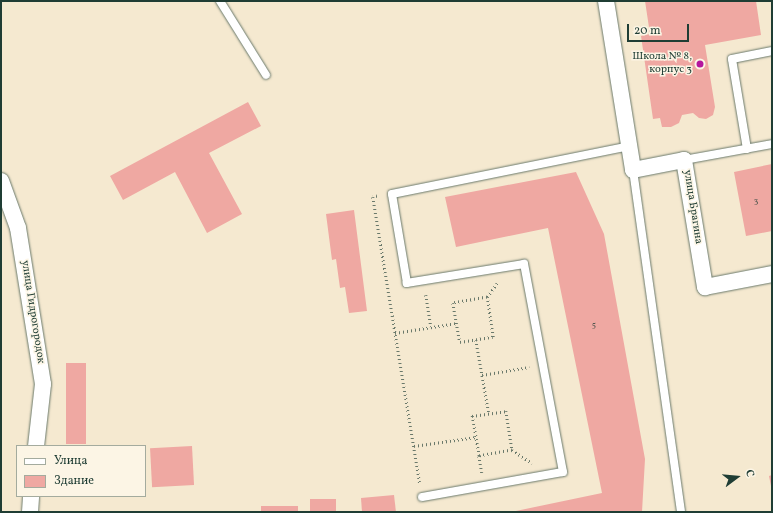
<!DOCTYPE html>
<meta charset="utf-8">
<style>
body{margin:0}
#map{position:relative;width:773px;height:513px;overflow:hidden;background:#f5e9d0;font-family:Vollkorn,serif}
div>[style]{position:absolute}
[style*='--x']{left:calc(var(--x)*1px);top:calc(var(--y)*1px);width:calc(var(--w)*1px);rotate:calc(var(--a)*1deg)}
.building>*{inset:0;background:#efa8a2;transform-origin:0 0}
.path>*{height:2.5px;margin-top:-1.25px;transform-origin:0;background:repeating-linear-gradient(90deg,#6a796b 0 1px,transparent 0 4px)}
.roads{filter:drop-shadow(0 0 1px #6a796b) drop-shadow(0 0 1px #6a796b)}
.service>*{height:8px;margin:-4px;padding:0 4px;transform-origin:4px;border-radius:4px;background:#fff}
.minor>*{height:16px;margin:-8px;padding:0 8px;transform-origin:8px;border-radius:8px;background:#fff}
.dots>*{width:11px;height:11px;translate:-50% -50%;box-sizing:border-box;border:2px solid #fcf5e5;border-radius:50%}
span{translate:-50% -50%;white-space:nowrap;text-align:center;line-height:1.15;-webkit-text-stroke:3px #fcf5e5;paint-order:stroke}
.number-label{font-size:9px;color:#535850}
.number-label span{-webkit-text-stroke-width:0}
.poi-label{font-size:11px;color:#1f3d34}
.right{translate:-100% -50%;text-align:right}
.street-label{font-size:11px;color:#1f3d34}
.frame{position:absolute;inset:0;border:2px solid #1f3d34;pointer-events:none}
.legend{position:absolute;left:16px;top:445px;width:130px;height:52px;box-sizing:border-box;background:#fcf5e5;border:1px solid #a4ab9e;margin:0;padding:5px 7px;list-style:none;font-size:12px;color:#1f3d34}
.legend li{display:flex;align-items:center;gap:8px;height:20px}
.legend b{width:20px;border:1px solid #a4ab9e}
.north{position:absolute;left:717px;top:457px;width:40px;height:40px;-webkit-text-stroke:3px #fcf5e5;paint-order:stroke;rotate:74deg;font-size:11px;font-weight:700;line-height:16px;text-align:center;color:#1f3d34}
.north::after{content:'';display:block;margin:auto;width:14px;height:18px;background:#1f3d34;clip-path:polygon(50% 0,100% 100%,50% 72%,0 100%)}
.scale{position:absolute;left:627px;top:24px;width:62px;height:18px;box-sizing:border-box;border:2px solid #1f3d34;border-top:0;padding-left:5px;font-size:12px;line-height:14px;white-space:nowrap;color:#1f3d34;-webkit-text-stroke:3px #fcf5e5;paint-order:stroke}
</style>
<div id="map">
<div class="building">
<div style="clip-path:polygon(645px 1px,756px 1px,761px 35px,705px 45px,715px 107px,713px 115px,706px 119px,699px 118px,693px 113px,682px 115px,679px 123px,671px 127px,662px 127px,660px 118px,653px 119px,641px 36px,650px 34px)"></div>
<div style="clip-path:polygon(248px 102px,261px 126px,209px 153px,242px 214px,207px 233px,175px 172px,123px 200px,110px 176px)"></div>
<div style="clip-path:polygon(772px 164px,772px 231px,746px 236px,734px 172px)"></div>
<div style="clip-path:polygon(576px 172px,604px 234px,645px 459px,642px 512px,511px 512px,602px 493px,548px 228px,456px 247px,445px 197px)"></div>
<div style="clip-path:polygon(354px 210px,367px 311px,349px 313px,345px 287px,340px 288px,336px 259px,332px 260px,326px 214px)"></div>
<div style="left:66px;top:363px;width:20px;height:81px"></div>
<div style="left:192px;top:446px;width:39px;height:42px;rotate:87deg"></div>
<div style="clip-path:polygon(772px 475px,772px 486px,771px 486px,769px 476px)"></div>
<div style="clip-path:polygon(394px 495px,396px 512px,362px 512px,361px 498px)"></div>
<div style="left:336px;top:499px;width:13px;height:26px;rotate:90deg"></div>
<div style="left:261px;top:506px;width:37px;height:6px"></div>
</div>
<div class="path">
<div style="--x:377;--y:196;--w:4;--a:166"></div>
<div style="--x:373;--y:197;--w:291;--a:80.7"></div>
<div style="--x:426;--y:295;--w:32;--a:81"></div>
<div style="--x:487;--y:297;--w:35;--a:170"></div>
<div style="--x:453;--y:303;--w:40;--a:80"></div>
<div style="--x:460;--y:342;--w:33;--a:-9"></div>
<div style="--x:493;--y:337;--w:40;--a:-98.5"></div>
<div style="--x:487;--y:297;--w:17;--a:-54"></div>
<div style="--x:395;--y:333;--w:63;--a:-9.2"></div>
<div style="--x:476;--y:340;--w:75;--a:80"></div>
<div style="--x:482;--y:375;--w:48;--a:-9.7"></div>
<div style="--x:506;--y:411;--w:39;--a:81"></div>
<div style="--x:512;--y:450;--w:34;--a:170"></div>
<div style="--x:479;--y:456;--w:41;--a:-99.9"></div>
<div style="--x:472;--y:416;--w:34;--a:-8"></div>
<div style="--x:414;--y:446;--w:63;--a:-8.3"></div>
<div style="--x:512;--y:450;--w:24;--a:33"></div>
<div style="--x:479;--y:456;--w:17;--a:80"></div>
</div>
<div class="roads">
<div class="service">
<div style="--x:220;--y:1;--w:87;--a:58.1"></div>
<div style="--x:747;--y:149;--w:91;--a:-99.5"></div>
<div style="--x:732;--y:59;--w:41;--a:-11.3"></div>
<div style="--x:684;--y:160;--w:89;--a:-10.3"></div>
<div style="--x:633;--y:170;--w:345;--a:82"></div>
<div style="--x:422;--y:497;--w:143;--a:-10.1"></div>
<div style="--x:563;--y:472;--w:212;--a:-100.6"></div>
<div style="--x:524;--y:264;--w:119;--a:170.8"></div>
<div style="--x:407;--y:283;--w:90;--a:-99.6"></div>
<div style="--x:392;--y:194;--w:242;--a:-11.4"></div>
</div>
<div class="minor">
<div style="--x:606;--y:1;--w:171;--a:80.9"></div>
<div style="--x:633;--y:170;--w:52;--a:-11.1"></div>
<div style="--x:684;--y:160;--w:129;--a:80.6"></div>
<div style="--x:705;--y:287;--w:68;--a:-11"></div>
<div style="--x:1;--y:181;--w:50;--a:70.1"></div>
<div style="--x:18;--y:228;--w:158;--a:80.9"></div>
<div style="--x:43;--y:384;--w:62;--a:96.4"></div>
<div style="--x:30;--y:512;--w:16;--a:-86"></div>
</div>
</div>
<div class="dots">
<div style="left:700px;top:64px;background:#b5179e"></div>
</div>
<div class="number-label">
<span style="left:756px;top:201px">3</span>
<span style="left:594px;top:325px">5</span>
</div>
<div class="poi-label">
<span class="right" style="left:692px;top:64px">Школа № 8,<br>корпус 3</span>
</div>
<div class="street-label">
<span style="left:692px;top:207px;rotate:81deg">улица Брагина</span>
<span style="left:32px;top:312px;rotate:81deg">улица Гидрогородок</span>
</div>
<div class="frame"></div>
<ul class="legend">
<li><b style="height:5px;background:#fff"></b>Улица</li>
<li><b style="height:11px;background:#efa8a2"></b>Здание</li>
</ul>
<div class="north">С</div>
<div class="scale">20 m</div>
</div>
